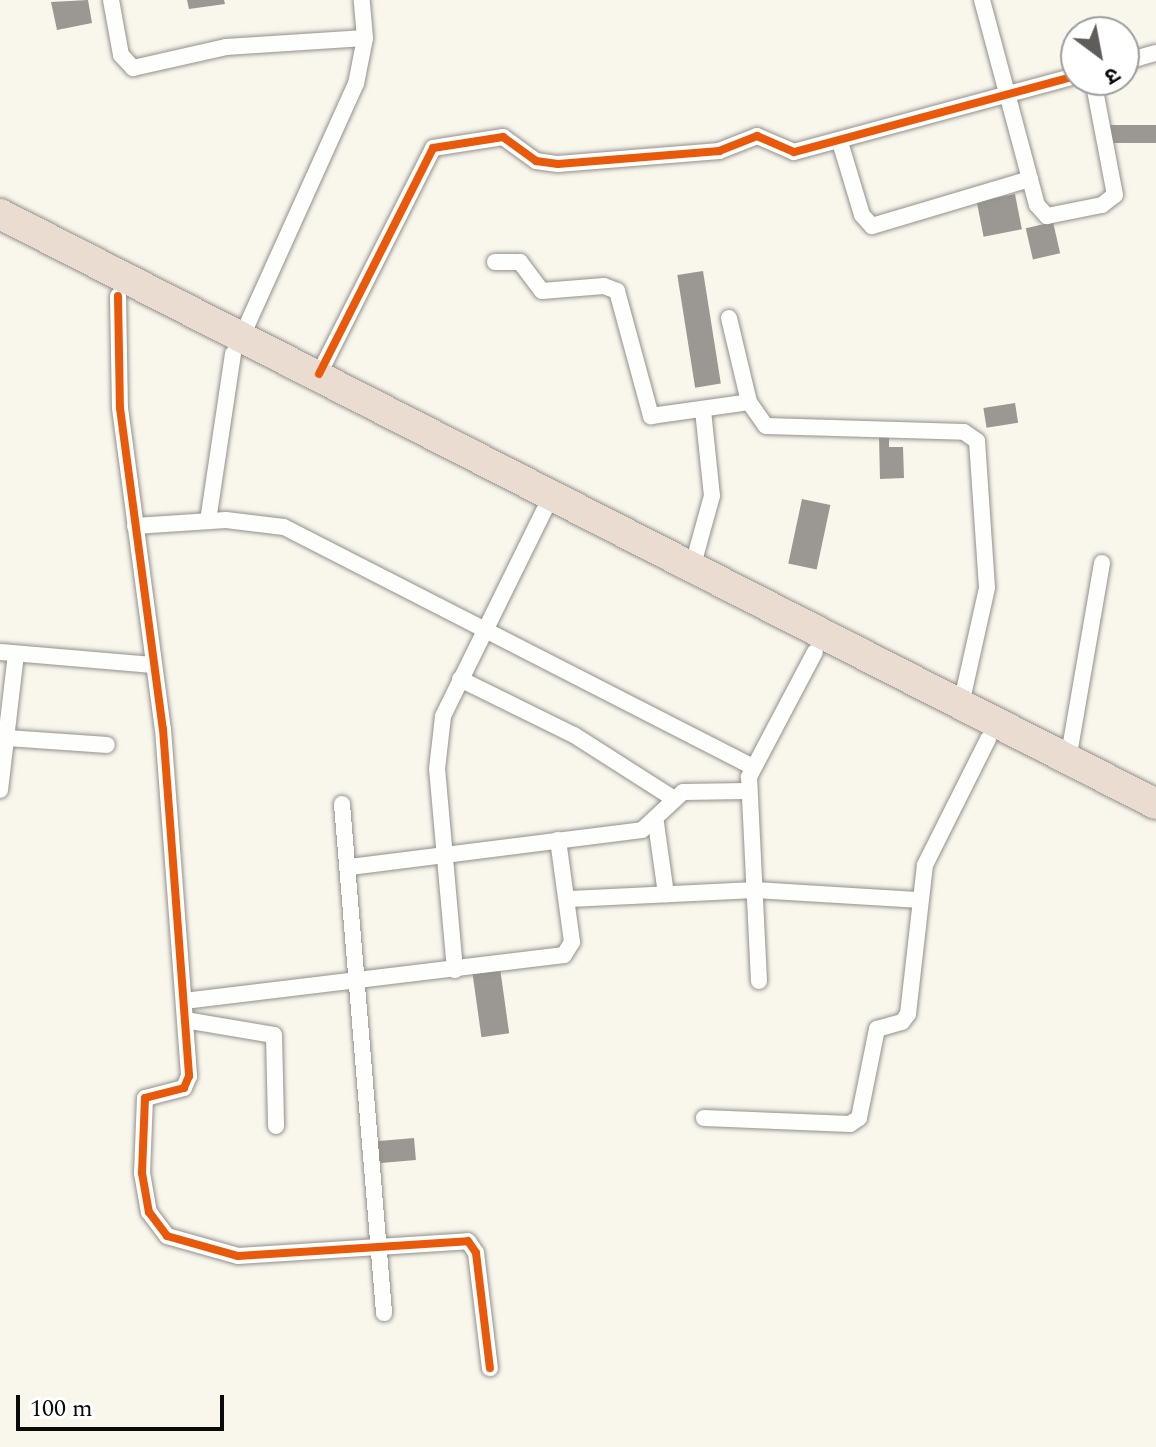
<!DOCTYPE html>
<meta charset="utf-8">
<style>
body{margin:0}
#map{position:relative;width:1156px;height:1447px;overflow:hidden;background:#f9f6ec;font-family:Spectral,"Noto Sans Devanagari",serif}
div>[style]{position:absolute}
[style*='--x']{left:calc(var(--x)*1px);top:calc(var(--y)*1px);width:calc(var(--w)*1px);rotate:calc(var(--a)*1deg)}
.building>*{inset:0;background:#9b9893;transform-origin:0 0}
.roads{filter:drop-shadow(0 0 2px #92908c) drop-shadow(0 0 2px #92908c)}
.street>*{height:16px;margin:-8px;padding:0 8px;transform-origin:8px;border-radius:8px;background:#fefefc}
.highway>*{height:30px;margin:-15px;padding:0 15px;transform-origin:15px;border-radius:15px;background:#eadcd1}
.cycleway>*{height:8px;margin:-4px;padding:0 4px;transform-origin:4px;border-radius:4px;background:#e8590c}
span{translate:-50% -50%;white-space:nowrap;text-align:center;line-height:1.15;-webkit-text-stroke:8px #fff;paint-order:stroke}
.north{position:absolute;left:1060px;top:16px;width:80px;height:80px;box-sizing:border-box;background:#fff;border:2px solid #9d9d9d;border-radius:50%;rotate:148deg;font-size:22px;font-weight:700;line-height:32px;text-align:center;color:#0a0a0a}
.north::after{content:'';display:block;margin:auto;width:28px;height:36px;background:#5e5d59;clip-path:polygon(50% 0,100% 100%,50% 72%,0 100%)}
.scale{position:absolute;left:16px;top:1395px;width:208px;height:36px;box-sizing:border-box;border:4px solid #0a0a0a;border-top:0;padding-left:10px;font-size:24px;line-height:28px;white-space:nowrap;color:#0a0a0a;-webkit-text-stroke:6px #fff;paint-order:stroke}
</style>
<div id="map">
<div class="building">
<div style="clip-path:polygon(88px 0,92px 23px,57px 30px,51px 2px)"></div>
<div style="clip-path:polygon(187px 0,224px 0,225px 4px,189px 9px)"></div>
<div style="left:1156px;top:125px;width:18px;height:49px;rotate:90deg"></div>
<div style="left:1015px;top:194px;width:36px;height:39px;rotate:79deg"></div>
<div style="left:1053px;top:222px;width:32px;height:28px;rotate:77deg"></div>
<div style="left:703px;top:271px;width:114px;height:26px;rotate:81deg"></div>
<div style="left:1015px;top:403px;width:20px;height:32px;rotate:81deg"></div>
<div style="clip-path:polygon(879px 437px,889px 437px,889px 447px,903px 447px,904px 478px,880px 479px)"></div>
<div style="left:802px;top:499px;width:29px;height:66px;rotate:12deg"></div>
<div style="left:500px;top:968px;width:66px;height:28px;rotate:82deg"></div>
<div style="left:414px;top:1138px;width:22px;height:38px;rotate:85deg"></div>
</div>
<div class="roads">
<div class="street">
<div style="--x:111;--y:0;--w:56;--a:79.7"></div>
<div style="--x:121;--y:55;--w:18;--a:47"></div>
<div style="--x:133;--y:68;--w:95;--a:-12.7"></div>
<div style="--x:226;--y:47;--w:139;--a:-3.7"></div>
<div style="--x:982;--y:0;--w:212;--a:75"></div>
<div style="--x:1037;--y:205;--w:15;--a:48"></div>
<div style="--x:1047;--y:216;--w:56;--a:-11.3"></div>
<div style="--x:1102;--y:205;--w:16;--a:-38"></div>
<div style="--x:1115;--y:195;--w:117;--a:-100.8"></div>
<div style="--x:1124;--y:62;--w:33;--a:-16"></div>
<div style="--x:840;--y:142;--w:76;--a:73.2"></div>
<div style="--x:862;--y:215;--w:15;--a:48"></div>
<div style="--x:872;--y:226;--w:165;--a:-16.6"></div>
<div style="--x:495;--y:262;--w:25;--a:0"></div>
<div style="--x:520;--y:262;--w:36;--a:53"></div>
<div style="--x:542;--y:291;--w:62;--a:-4.6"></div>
<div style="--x:604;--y:286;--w:14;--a:21"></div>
<div style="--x:617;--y:291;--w:130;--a:74.8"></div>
<div style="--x:651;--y:416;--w:99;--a:-8.1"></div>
<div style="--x:118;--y:296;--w:112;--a:89"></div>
<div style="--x:120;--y:408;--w:324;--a:82.4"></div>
<div style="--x:163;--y:729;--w:348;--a:85.7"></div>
<div style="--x:189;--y:1076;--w:13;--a:113"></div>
<div style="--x:184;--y:1088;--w:40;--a:165.6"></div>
<div style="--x:145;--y:1098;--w:75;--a:92.3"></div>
<div style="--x:142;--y:1173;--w:40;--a:80"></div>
<div style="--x:149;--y:1212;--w:30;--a:53"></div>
<div style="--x:167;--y:1236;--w:74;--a:15.7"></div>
<div style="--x:238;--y:1256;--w:230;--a:-3.7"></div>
<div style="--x:468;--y:1241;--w:14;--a:56"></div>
<div style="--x:476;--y:1253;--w:116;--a:83.1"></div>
<div style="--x:729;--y:318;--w:86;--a:76.6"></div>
<div style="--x:749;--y:402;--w:29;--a:55"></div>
<div style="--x:766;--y:426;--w:198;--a:1.7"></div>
<div style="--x:964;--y:432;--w:16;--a:35"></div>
<div style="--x:977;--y:441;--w:147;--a:86.1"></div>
<div style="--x:987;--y:588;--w:119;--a:102.6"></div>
<div style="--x:242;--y:336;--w:277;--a:-65.7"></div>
<div style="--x:356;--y:84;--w:47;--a:-78.9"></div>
<div style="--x:365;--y:38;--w:38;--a:-95"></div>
<div style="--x:319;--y:374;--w:253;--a:-63.2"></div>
<div style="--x:433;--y:148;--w:71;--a:-8.9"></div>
<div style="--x:503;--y:137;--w:41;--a:36"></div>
<div style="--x:536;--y:161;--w:22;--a:8"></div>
<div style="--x:558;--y:164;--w:162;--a:-4.6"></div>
<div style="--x:719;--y:151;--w:41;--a:-21.5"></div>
<div style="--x:757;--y:136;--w:40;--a:23.4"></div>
<div style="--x:794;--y:152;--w:292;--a:-15.1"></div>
<div style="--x:208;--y:521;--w:169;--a:-81.5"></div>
<div style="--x:135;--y:526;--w:91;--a:-3.8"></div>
<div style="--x:226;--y:520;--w:58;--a:6.9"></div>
<div style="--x:284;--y:527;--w:525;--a:27.1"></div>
<div style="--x:692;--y:568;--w:75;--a:-74.5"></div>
<div style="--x:712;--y:496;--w:86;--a:-96"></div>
<div style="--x:0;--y:652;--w:154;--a:4.9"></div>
<div style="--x:460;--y:679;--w:127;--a:26.2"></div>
<div style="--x:574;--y:735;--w:119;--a:32.6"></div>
<div style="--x:8;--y:738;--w:99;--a:4"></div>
<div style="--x:1068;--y:760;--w:200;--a:-80.2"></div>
<div style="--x:0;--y:790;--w:137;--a:-83.3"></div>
<div style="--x:342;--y:804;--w:511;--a:85.28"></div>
<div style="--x:656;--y:823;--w:72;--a:82"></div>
<div style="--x:350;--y:867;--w:294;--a:-7.2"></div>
<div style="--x:642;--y:830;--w:56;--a:-42.8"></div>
<div style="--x:683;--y:792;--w:64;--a:-0.9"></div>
<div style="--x:570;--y:899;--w:185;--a:-2.8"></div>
<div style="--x:755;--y:890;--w:162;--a:3.5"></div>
<div style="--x:455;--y:970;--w:202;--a:-95.1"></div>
<div style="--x:437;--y:769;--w:53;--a:-83.5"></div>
<div style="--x:443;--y:716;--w:229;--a:-63.8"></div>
<div style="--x:759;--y:981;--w:204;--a:-92.8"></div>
<div style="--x:749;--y:777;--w:141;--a:-62.2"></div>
<div style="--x:184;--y:1001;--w:383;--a:-6.9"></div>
<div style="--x:564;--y:955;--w:15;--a:-58"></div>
<div style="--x:572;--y:942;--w:103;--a:-97.8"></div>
<div style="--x:185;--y:1020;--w:90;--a:9.6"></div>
<div style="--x:274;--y:1035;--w:91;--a:88.7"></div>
<div style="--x:704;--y:1118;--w:146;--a:2.4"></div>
<div style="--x:850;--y:1124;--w:11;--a:-34"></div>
<div style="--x:859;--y:1118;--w:91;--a:-78.6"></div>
<div style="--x:877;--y:1029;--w:26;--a:-16"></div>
<div style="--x:902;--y:1022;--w:10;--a:-53"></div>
<div style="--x:908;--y:1014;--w:150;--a:-83.5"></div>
<div style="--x:925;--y:865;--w:141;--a:-63.4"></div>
</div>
<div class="highway">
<div style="--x:0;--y:214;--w:1298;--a:27.04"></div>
</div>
</div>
<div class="cycleway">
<div style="--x:118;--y:296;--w:112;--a:89"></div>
<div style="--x:120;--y:408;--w:324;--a:82.4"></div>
<div style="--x:163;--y:729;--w:348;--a:85.7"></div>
<div style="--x:189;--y:1076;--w:13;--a:113"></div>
<div style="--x:184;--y:1088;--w:40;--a:165.6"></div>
<div style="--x:145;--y:1098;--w:75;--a:92.3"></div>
<div style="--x:142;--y:1173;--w:40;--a:80"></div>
<div style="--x:149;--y:1212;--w:30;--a:53"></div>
<div style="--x:167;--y:1236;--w:74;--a:15.7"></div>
<div style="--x:238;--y:1256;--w:230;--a:-3.7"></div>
<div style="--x:468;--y:1241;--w:14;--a:56"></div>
<div style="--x:476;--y:1253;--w:116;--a:83.1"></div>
<div style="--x:319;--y:374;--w:253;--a:-63.2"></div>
<div style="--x:433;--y:148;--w:71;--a:-8.9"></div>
<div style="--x:503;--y:137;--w:41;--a:36"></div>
<div style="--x:536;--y:161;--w:22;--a:8"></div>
<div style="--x:558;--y:164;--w:162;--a:-4.6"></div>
<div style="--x:719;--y:151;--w:41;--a:-21.5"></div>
<div style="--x:757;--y:136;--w:40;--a:23.4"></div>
<div style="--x:794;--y:152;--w:292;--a:-15.1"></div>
</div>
<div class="north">उ</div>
<div class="scale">100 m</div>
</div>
